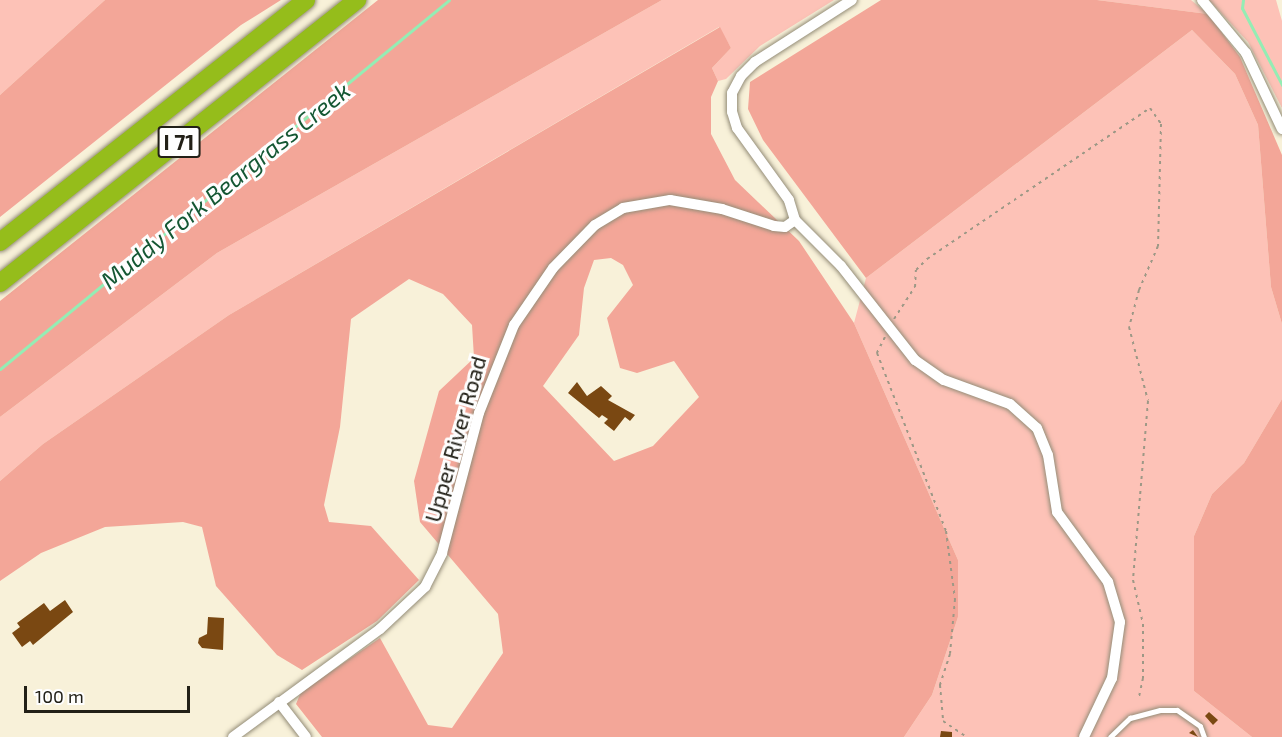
<!DOCTYPE html>
<style>
body{margin:0}
#map{position:relative;width:1282px;height:737px;overflow:hidden;background:#f8f1d9;font-family:"Exo 2",sans-serif}
div>[style]{position:absolute}
[style*='--x']{left:calc(var(--x)*1px);top:calc(var(--y)*1px);width:calc(var(--w)*1px);rotate:calc(var(--a)*1deg)}
.green>*{inset:0;background:#fdc2b7}
.forest>*{inset:0;background:#f3a698}
.stream>*{height:3px;margin:-1.5px;padding:0 1.5px;transform-origin:1.5px;border-radius:1.5px;background:#94edb4}
.building>*{inset:0;background:#7a4812}
.path>*{height:2px;margin-top:-1px;transform-origin:0;background:repeating-linear-gradient(90deg,#9d9886 0 3px,transparent 0 7.5px)}
.roads{filter:drop-shadow(0 0 2px #948d78) drop-shadow(0 0 2px #948d78)}
.lane>*{height:5px;margin:-2.5px;padding:0 2.5px;transform-origin:2.5px;border-radius:2.5px;background:#fff}
.street>*{height:10px;margin:-5px;padding:0 5px;transform-origin:5px;border-radius:5px;background:#fff}
.highway>*{height:18px;margin:-9px;padding:0 9px;transform-origin:9px;border-radius:9px;background:#95bd1b}
span{translate:-50% -50%;white-space:nowrap;text-align:center;line-height:1.15;-webkit-text-stroke:6px #fefefe;paint-order:stroke}
.shield-label span{padding:2px 4px;background:#fefefe;border:2px solid;border-radius:4px;-webkit-text-stroke-width:0}
.shield-label{font-size:21px;color:#222017;font-weight:700}
.street-label{font-size:22px;color:#222017}
.water-label{font-size:24px;color:#145733;font-style:italic}
.scale{position:absolute;left:24px;top:686px;width:166px;height:27px;box-sizing:border-box;border:3px solid #222017;border-top:0;padding-left:8px;font-size:18px;line-height:21px;white-space:nowrap;color:#222017;-webkit-text-stroke:4px #fefefe;paint-order:stroke}
</style>
<div id="map">
<div class="green">
<div style="clip-path:polygon(0 0,105px 0,0 95px)"></div>
<div style="clip-path:polygon(662px 0,834px 0,760px 46px,726px 79px,718px 81px,712px 68px,731px 48px,719px 27px,229px 315px,43px 444px,0 481px,0 417px,217px 253px)"></div>
<div style="clip-path:polygon(1097px 0,1191px 0,1208px 14px)"></div>
<div style="clip-path:polygon(1209px 0,1276px 0,1282px 21px,1282px 108px,1248px 42px)"></div>
<div style="clip-path:polygon(1192px 30px,1235px 74px,1258px 125px,1271px 287px,1282px 324px,1282px 399px,1244px 463px,1212px 494px,1194px 536px,1194px 691px,1252px 737px,904px 737px,932px 695px,958px 617px,958px 560px,854px 323px,866px 278px)"></div>
</div>
<div class="forest">
<div style="clip-path:polygon(105px 0,281px 0,241px 25px,0 217px,0 95px)"></div>
<div style="clip-path:polygon(378px 0,662px 0,217px 253px,0 417px,0 301px)"></div>
<div style="clip-path:polygon(881px 0,1097px 0,1208px 14px,1240px 57px,1282px 155px,1282px 324px,1271px 287px,1258px 125px,1235px 74px,1192px 30px,866px 278px,763px 140px,748px 109px,750px 82px)"></div>
<div style="clip-path:polygon(evenodd,720px 27px,731px 48px,712px 68px,718px 81px,711px 97px,711px 134px,735px 180px,799px 241px,854px 323px,958px 560px,958px 617px,932px 695px,904px 737px,322px 737px,296px 704px,301px 692px,380px 638px,428px 725px,452px 728px,503px 653px,498px 614px,420px 522px,414px 481px,439px 391px,474px 358px,472px 325px,443px 294px,409px 279px,351px 319px,340px 427px,324px 505px,329px 522px,371px 526px,419px 580px,377px 621px,302px 670px,277px 655px,216px 586px,202px 527px,183px 522px,105px 527px,41px 553px,0 581px,0 481px,43px 444px,229px 315px,720px 27px,611px 258px,623px 265px,633px 285px,607px 318px,620px 368px,637px 373px,674px 361px,699px 397px,653px 446px,614px 461px,543px 386px,579px 335px,584px 288px,594px 260px,611px 258px)"></div>
<div style="clip-path:polygon(1282px 399px,1282px 737px,1252px 737px,1194px 691px,1194px 536px,1212px 494px,1244px 463px)"></div>
</div>
<div class="stream">
<div style="--x:1243;--y:0;--w:8;--a:97"></div>
<div style="--x:1242;--y:8;--w:87;--a:62.5"></div>
<div style="--x:0;--y:369;--w:581;--a:-39.41"></div>
</div>
<div class="building">
<div style="clip-path:polygon(577px 382px,587px 396px,601px 386px,612px 396px,608px 400px,635px 415px,630px 421px,625px 417px,614px 431px,604px 423px,608px 419px,602px 415px,599px 418px,568px 393px)"></div>
<div style="clip-path:polygon(65px 600px,73px 612px,33px 645px,30px 641px,22px 647px,12px 633px,20px 627px,17px 623px,44px 603px,50px 611px)"></div>
<div style="clip-path:polygon(208px 617px,224px 618px,223px 650px,202px 648px,198px 643px,199px 638px,207px 634px)"></div>
<div style="clip-path:polygon(1209px 712px,1218px 720px,1213px 725px,1205px 716px)"></div>
<div style="clip-path:polygon(1193px 730px,1198px 737px,1189px 733px)"></div>
<div style="clip-path:polygon(941px 731px,952px 732px,952px 737px,940px 737px)"></div>
</div>
<div class="path">
<div style="--x:894;--y:319;--w:38;--a:-57"></div>
<div style="--x:915;--y:287;--w:17;--a:-87"></div>
<div style="--x:916;--y:270;--w:16;--a:-45"></div>
<div style="--x:927;--y:259;--w:269;--a:-34.1"></div>
<div style="--x:1150;--y:108;--w:19;--a:55"></div>
<div style="--x:1161;--y:124;--w:122;--a:91.4"></div>
<div style="--x:1158;--y:246;--w:48;--a:113.4"></div>
<div style="--x:1139;--y:290;--w:38;--a:105"></div>
<div style="--x:1129;--y:327;--w:76;--a:75.6"></div>
<div style="--x:1148;--y:401;--w:180;--a:94.8"></div>
<div style="--x:1133;--y:580;--w:45;--a:77.2"></div>
<div style="--x:1143;--y:624;--w:54;--a:90"></div>
<div style="--x:1143;--y:678;--w:19;--a:102"></div>
<div style="--x:885;--y:337;--w:18;--a:117"></div>
<div style="--x:877;--y:353;--w:191;--a:68.8"></div>
<div style="--x:946;--y:531;--w:69;--a:82.5"></div>
<div style="--x:955;--y:599;--w:55;--a:95.2"></div>
<div style="--x:950;--y:654;--w:33;--a:108"></div>
<div style="--x:940;--y:685;--w:36;--a:85"></div>
<div style="--x:943;--y:721;--w:29;--a:34"></div>
</div>
<div class="roads">
<div class="lane">
<div style="--x:1110;--y:737;--w:28;--a:-44"></div>
<div style="--x:1130;--y:718;--w:31;--a:-15"></div>
<div style="--x:1160;--y:710;--w:17;--a:0"></div>
<div style="--x:1177;--y:710;--w:28;--a:35"></div>
<div style="--x:1200;--y:726;--w:12;--a:70"></div>
</div>
<div class="street">
<div style="--x:1202;--y:0;--w:69;--a:50.3"></div>
<div style="--x:1246;--y:53;--w:84;--a:64.7"></div>
<div style="--x:795;--y:220;--w:65;--a:45"></div>
<div style="--x:841;--y:266;--w:120;--a:51.8"></div>
<div style="--x:915;--y:360;--w:35;--a:35"></div>
<div style="--x:944;--y:380;--w:70;--a:20"></div>
<div style="--x:1010;--y:404;--w:36;--a:42"></div>
<div style="--x:1037;--y:428;--w:29;--a:68"></div>
<div style="--x:1048;--y:455;--w:58;--a:81"></div>
<div style="--x:1057;--y:512;--w:87;--a:53.9"></div>
<div style="--x:1108;--y:582;--w:42;--a:73.3"></div>
<div style="--x:1120;--y:622;--w:57;--a:98.1"></div>
<div style="--x:1112;--y:678;--w:65;--a:115.4"></div>
<div style="--x:795;--y:220;--w:21;--a:-107"></div>
<div style="--x:789;--y:200;--w:89;--a:-125.8"></div>
<div style="--x:737;--y:128;--w:17;--a:-107"></div>
<div style="--x:732;--y:112;--w:19;--a:-90"></div>
<div style="--x:732;--y:93;--w:19;--a:-62"></div>
<div style="--x:741;--y:76;--w:20;--a:-45"></div>
<div style="--x:755;--y:62;--w:115;--a:-32.6"></div>
<div style="--x:279;--y:702;--w:44;--a:52.4"></div>
<div style="--x:233;--y:737;--w:182;--a:-36.3"></div>
<div style="--x:380;--y:629;--w:62;--a:-43"></div>
<div style="--x:425;--y:587;--w:38;--a:-63"></div>
<div style="--x:442;--y:553;--w:145;--a:-75.2"></div>
<div style="--x:479;--y:413;--w:95;--a:-68.3"></div>
<div style="--x:514;--y:325;--w:69;--a:-55.6"></div>
<div style="--x:553;--y:268;--w:60;--a:-45.7"></div>
<div style="--x:595;--y:225;--w:33;--a:-31"></div>
<div style="--x:623;--y:208;--w:48;--a:-9.7"></div>
<div style="--x:670;--y:200;--w:53;--a:9.8"></div>
<div style="--x:722;--y:209;--w:55;--a:18.1"></div>
<div style="--x:774;--y:226;--w:11;--a:5"></div>
<div style="--x:785;--y:227;--w:12;--a:-35"></div>
</div>
<div class="highway">
<div style="--x:0;--y:242;--w:390;--a:-38.3"></div>
<div style="--x:0;--y:283;--w:456;--a:-38.4"></div>
</div>
</div>
<div class="shield-label">
<span style="left:179px;top:142px">I 71</span>
</div>
<div class="street-label">
<span style="left:455px;top:439px;rotate:-74deg">Upper River Road</span>
</div>
<div class="water-label">
<span style="left:225px;top:185px;rotate:-39deg">Muddy Fork Beargrass Creek</span>
</div>
<div class="scale">100 m</div>
</div>
